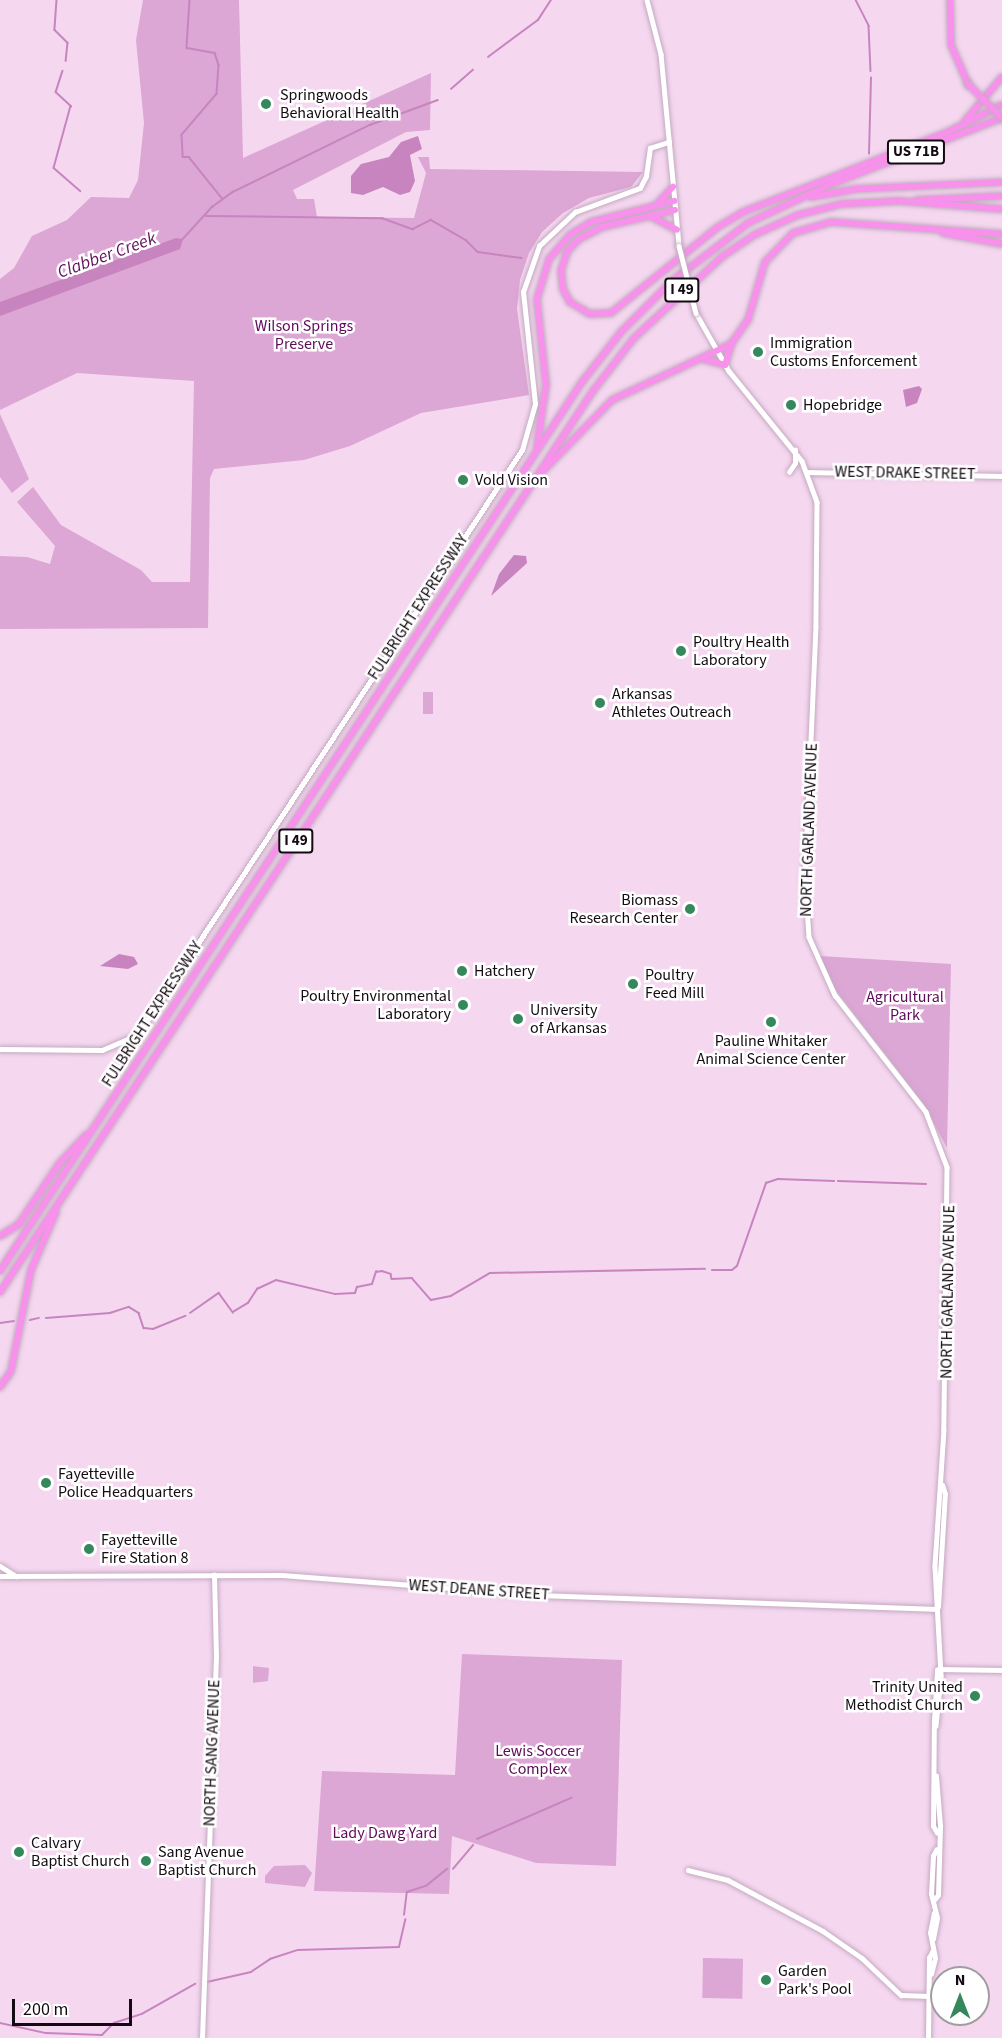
<!DOCTYPE html>
<style>
body{margin:0}
#map{position:relative;width:1002px;height:2038px;overflow:hidden;background:#f5d8f0;font-family:"Source Sans 3",sans-serif}
div>[style]{position:absolute}
[style*='--x']{left:calc(var(--x)*1px);top:calc(var(--y)*1px);width:calc(var(--w)*1px);rotate:calc(var(--a)*1deg)}
.green>*{inset:0;background:#dca6d5;transform-origin:0 0}
.water>*{inset:0;background:#c784bf}
.stream>*{height:1.5px;margin:-0.75px;padding:0 0.75px;transform-origin:0.75px;border-radius:0.75px;background:#c784bf}
.roads{filter:drop-shadow(0 0 2px #c5a9c1) drop-shadow(0 0 2px #c5a9c1)}
.tertiary>*{height:4.5px;margin:-2.25px;padding:0 2.25px;transform-origin:2.25px;border-radius:2.25px;background:#fff}
.secondary>*{height:4.5px;margin:-2.25px;padding:0 2.25px;transform-origin:2.25px;border-radius:2.25px;background:#fff}
.motorway>*{height:6px;margin:-3px;padding:0 3px;transform-origin:3px;border-radius:3px;background:#f791ec}
.bridges{filter:drop-shadow(0 0 2px #c5a9c1) drop-shadow(0 0 2px #c5a9c1)}
.secondary-bridge>*{height:4.5px;margin:-2.25px;padding:0 2.25px;transform-origin:2.25px;border-radius:2.25px;background:#fff}
.motorway-bridge>*{height:6px;margin:-3px;padding:0 3px;transform-origin:3px;border-radius:3px;background:#f791ec}
.dots>*{width:16px;height:16px;translate:-50% -50%;box-sizing:border-box;border:3px solid #fff;border-radius:50%}
span{translate:-50% -50%;white-space:nowrap;text-align:center;line-height:1.15;-webkit-text-stroke:5px #fff;paint-order:stroke}
.shield-label span{padding:2px 4px;background:#fff;border:2px solid;border-radius:4px;-webkit-text-stroke-width:0}
.shield-label{font-size:15px;color:#130a12;font-weight:700}
.poi-label{font-size:16px;color:#130a12}
.left{translate:0 -50%;text-align:left}
.right{translate:-100% -50%;text-align:right}
.park-label{font-size:16px;color:#5e0a59}
.street-label{font-size:16px;color:#130a12}
.water-label{font-size:18px;color:#64125e;font-style:italic}
.north{position:absolute;left:930px;top:1966px;width:60px;height:60px;box-sizing:border-box;background:#fff;border:2px solid #a19da0;border-radius:50%;rotate:0deg;font-size:16px;font-weight:700;line-height:24px;text-align:center;color:#130a12}
.north::after{content:'';display:block;margin:auto;width:21px;height:27px;background:#35885b;clip-path:polygon(50% 0,100% 100%,50% 72%,0 100%)}
.scale{position:absolute;left:12px;top:1999px;width:120px;height:27px;box-sizing:border-box;border:3px solid #130a12;border-top:0;padding-left:8px;font-size:18px;line-height:21px;white-space:nowrap;color:#130a12;-webkit-text-stroke:4px #fff;paint-order:stroke}
</style>
<div id="map">
<div class="green">
<div style="clip-path:polygon(143px 0,239px 0,243px 158px,431px 73px,430px 130px,406px 132px,293px 190px,297px 199px,314px 199px,317px 217px,414px 218px,426px 173px,418px 157px,429px 157px,430px 169px,643px 172px,631px 187px,589px 198px,563px 213px,542px 232px,529px 253px,520px 280px,517px 309px,529px 395px,421px 413px,350px 446px,304px 460px,214px 469px,210px 478px,208px 628px,0 629px,0 556px,27px 557px,50px 564px,55px 546px,17px 502px,33px 487px,61px 525px,141px 570px,152px 582px,190px 582px,194px 381px,77px 373px,0 410px,0 279px,14px 268px,32px 236px,67px 220px,91px 197px,129px 198px,138px 180px,144px 123px,136px 40px)"></div>
<div style="clip-path:polygon(0 414px,29px 479px,12px 493px,0 477px)"></div>
<div style="left:423px;top:692px;width:10px;height:22px"></div>
<div style="clip-path:polygon(820px 956px,951px 964px,947px 1148px,923px 1103px,831px 984px)"></div>
<div style="clip-path:polygon(462px 1654px,622px 1660px,616px 1866px,536px 1863px,452px 1836px,449px 1894px,314px 1891px,322px 1771px,455px 1775px)"></div>
<div style="clip-path:polygon(253px 1666px,269px 1668px,268px 1681px,253px 1683px)"></div>
<div style="clip-path:polygon(305px 1865px,312px 1873px,305px 1887px,265px 1883px,265px 1876px,274px 1866px)"></div>
<div style="left:703px;top:1958px;width:40px;height:40px;rotate:1deg"></div>
</div>
<div class="water">
<div style="clip-path:polygon(418px 136px,422px 149px,410px 155px,415px 181px,410px 192px,400px 195px,383px 187px,363px 195px,351px 193px,351px 176px,361px 164px,389px 157px,401px 142px)"></div>
<div style="clip-path:polygon(176px 238px,183px 239px,180px 249px,0 316px,0 302px)"></div>
<div style="clip-path:polygon(919px 386px,922px 389px,917px 403px,906px 407px,903px 390px)"></div>
<div style="clip-path:polygon(514px 555px,526px 556px,527px 563px,491px 596px,499px 574px)"></div>
<div style="clip-path:polygon(119px 954px,134px 957px,138px 964px,128px 969px,100px 966px)"></div>
</div>
<div class="stream">
<div style="--x:57;--y:0;--w:30;--a:94"></div>
<div style="--x:55;--y:30;--w:18;--a:45"></div>
<div style="--x:68;--y:43;--w:18;--a:96"></div>
<div style="--x:190;--y:0;--w:48;--a:93.6"></div>
<div style="--x:187;--y:48;--w:28;--a:10"></div>
<div style="--x:215;--y:53;--w:13;--a:72"></div>
<div style="--x:219;--y:65;--w:29;--a:94"></div>
<div style="--x:217;--y:94;--w:54;--a:130.5"></div>
<div style="--x:182;--y:135;--w:22;--a:87"></div>
<div style="--x:183;--y:157;--w:6;--a:0"></div>
<div style="--x:189;--y:157;--w:53;--a:51.2"></div>
<div style="--x:856;--y:0;--w:29;--a:63"></div>
<div style="--x:869;--y:26;--w:45;--a:87.5"></div>
<div style="--x:488;--y:57;--w:62;--a:-36.5"></div>
<div style="--x:538;--y:20;--w:24;--a:-57"></div>
<div style="--x:63;--y:71;--w:22;--a:108"></div>
<div style="--x:56;--y:92;--w:21;--a:43"></div>
<div style="--x:71;--y:106;--w:64;--a:105.3"></div>
<div style="--x:54;--y:168;--w:35;--a:41"></div>
<div style="--x:451;--y:89;--w:29;--a:-41"></div>
<div style="--x:869;--y:154;--w:76;--a:-88.5"></div>
<div style="--x:206;--y:216;--w:176;--a:0.7"></div>
<div style="--x:382;--y:218;--w:33;--a:20"></div>
<div style="--x:413;--y:229;--w:20;--a:-27"></div>
<div style="--x:431;--y:220;--w:40;--a:29.7"></div>
<div style="--x:466;--y:240;--w:17;--a:45"></div>
<div style="--x:478;--y:252;--w:44;--a:7.8"></div>
<div style="--x:182;--y:240;--w:45;--a:-47.7"></div>
<div style="--x:212;--y:207;--w:26;--a:-36"></div>
<div style="--x:233;--y:192;--w:153;--a:-26.1"></div>
<div style="--x:370;--y:125;--w:72;--a:-20.2"></div>
<div style="--x:838;--y:1181;--w:88;--a:2"></div>
<div style="--x:712;--y:1270;--w:20;--a:0"></div>
<div style="--x:732;--y:1270;--w:6;--a:-39"></div>
<div style="--x:737;--y:1266;--w:88;--a:-70.7"></div>
<div style="--x:766;--y:1183;--w:13;--a:-18"></div>
<div style="--x:778;--y:1179;--w:56;--a:2"></div>
<div style="--x:190;--y:1313;--w:35;--a:-35"></div>
<div style="--x:219;--y:1293;--w:24;--a:54"></div>
<div style="--x:233;--y:1312;--w:17;--a:-31"></div>
<div style="--x:248;--y:1303;--w:17;--a:-57"></div>
<div style="--x:257;--y:1289;--w:21;--a:-25"></div>
<div style="--x:276;--y:1280;--w:61;--a:13.3"></div>
<div style="--x:335;--y:1294;--w:20;--a:-3"></div>
<div style="--x:355;--y:1293;--w:6;--a:-72"></div>
<div style="--x:357;--y:1287;--w:15;--a:-11"></div>
<div style="--x:372;--y:1284;--w:13;--a:-72"></div>
<div style="--x:376;--y:1272;--w:6;--a:-9"></div>
<div style="--x:382;--y:1271;--w:9;--a:18"></div>
<div style="--x:391;--y:1274;--w:5;--a:79"></div>
<div style="--x:392;--y:1279;--w:20;--a:-3"></div>
<div style="--x:412;--y:1278;--w:29;--a:49"></div>
<div style="--x:431;--y:1300;--w:20;--a:-11"></div>
<div style="--x:451;--y:1296;--w:45;--a:-30.5"></div>
<div style="--x:490;--y:1273;--w:215;--a:-1.1"></div>
<div style="--x:46;--y:1318;--w:64;--a:-4.5"></div>
<div style="--x:110;--y:1313;--w:20;--a:-18"></div>
<div style="--x:129;--y:1307;--w:12;--a:31"></div>
<div style="--x:139;--y:1313;--w:16;--a:72"></div>
<div style="--x:144;--y:1328;--w:9;--a:6"></div>
<div style="--x:153;--y:1329;--w:35;--a:-22"></div>
<div style="--x:30;--y:1320;--w:9;--a:-13"></div>
<div style="--x:0;--y:1323;--w:14;--a:-8"></div>
<div style="--x:477;--y:1839;--w:103;--a:-23.6"></div>
<div style="--x:453;--y:1869;--w:31;--a:-50"></div>
<div style="--x:404;--y:1915;--w:23;--a:-83"></div>
<div style="--x:407;--y:1892;--w:20;--a:-18"></div>
<div style="--x:426;--y:1886;--w:27;--a:-39"></div>
<div style="--x:207;--y:1982;--w:45;--a:-12.8"></div>
<div style="--x:251;--y:1972;--w:23;--a:-34"></div>
<div style="--x:270;--y:1959;--w:29;--a:-18"></div>
<div style="--x:298;--y:1950;--w:101;--a:-1.7"></div>
<div style="--x:399;--y:1947;--w:28;--a:-77"></div>
<div style="--x:0;--y:2023;--w:47;--a:12.3"></div>
<div style="--x:46;--y:2033;--w:56;--a:2"></div>
<div style="--x:102;--y:2035;--w:17;--a:-45"></div>
<div style="--x:114;--y:2023;--w:29;--a:-18"></div>
<div style="--x:142;--y:2014;--w:61;--a:-29.5"></div>
</div>
<div class="roads">
<div class="tertiary">
<div style="--x:808;--y:472;--w:194;--a:1.2"></div>
<div style="--x:0;--y:1049;--w:102;--a:0.6"></div>
<div style="--x:102;--y:1050;--w:33;--a:-23"></div>
<div style="--x:132;--y:1037;--w:22;--a:-47"></div>
<div style="--x:147;--y:1021;--w:683;--a:-56.71"></div>
<div style="--x:522;--y:450;--w:48;--a:-74.2"></div>
<div style="--x:535;--y:404;--w:113;--a:-96.1"></div>
<div style="--x:523;--y:292;--w:49;--a:-70.8"></div>
<div style="--x:539;--y:246;--w:50;--a:-43.4"></div>
<div style="--x:575;--y:212;--w:69;--a:-20.3"></div>
<div style="--x:640;--y:188;--w:13;--a:-63"></div>
<div style="--x:646;--y:176;--w:28;--a:-82"></div>
<div style="--x:650;--y:148;--w:20;--a:-18"></div>
<div style="--x:0;--y:1566;--w:19;--a:32"></div>
<div style="--x:0;--y:1576;--w:282;--a:-0.2"></div>
<div style="--x:282;--y:1575;--w:259;--a:4.4"></div>
<div style="--x:540;--y:1595;--w:397;--a:2"></div>
<div style="--x:939;--y:1669;--w:63;--a:0.9"></div>
<div style="--x:688;--y:1870;--w:41;--a:14"></div>
<div style="--x:728;--y:1880;--w:108;--a:28.2"></div>
<div style="--x:823;--y:1931;--w:47;--a:34.7"></div>
<div style="--x:862;--y:1958;--w:54;--a:43.5"></div>
<div style="--x:901;--y:1995;--w:29;--a:2"></div>
<div style="--x:202;--y:2038;--w:381;--a:-87.9"></div>
<div style="--x:216;--y:1657;--w:82;--a:-91.4"></div>
</div>
<div class="secondary">
<div style="--x:647;--y:0;--w:56;--a:75.5"></div>
<div style="--x:661;--y:54;--w:193;--a:84.6"></div>
<div style="--x:696;--y:313;--w:67;--a:60.4"></div>
<div style="--x:729;--y:371;--w:116;--a:51"></div>
<div style="--x:802;--y:461;--w:44;--a:69.9"></div>
<div style="--x:817;--y:502;--w:124;--a:90.5"></div>
<div style="--x:816;--y:626;--w:252;--a:92.5"></div>
<div style="--x:805;--y:878;--w:59;--a:86.1"></div>
<div style="--x:809;--y:937;--w:64;--a:65.9"></div>
<div style="--x:835;--y:995;--w:148;--a:52.1"></div>
<div style="--x:926;--y:1112;--w:59;--a:69.1"></div>
<div style="--x:947;--y:1167;--w:263;--a:90.7"></div>
<div style="--x:944;--y:1430;--w:137;--a:93.8"></div>
<div style="--x:935;--y:1567;--w:109;--a:86.8"></div>
<div style="--x:941;--y:1676;--w:50;--a:95.7"></div>
<div style="--x:789;--y:472;--w:11;--a:-56"></div>
<div style="--x:795;--y:463;--w:13;--a:-90"></div>
<div style="--x:938;--y:1607;--w:113;--a:-86.5"></div>
<div style="--x:945;--y:1494;--w:9;--a:-108"></div>
<div style="--x:937;--y:1833;--w:8;--a:-120"></div>
<div style="--x:933;--y:1826;--w:105;--a:-89.5"></div>
<div style="--x:934;--y:1721;--w:51;--a:-86.6"></div>
<div style="--x:934;--y:1900;--w:6;--a:-51"></div>
<div style="--x:938;--y:1895;--w:69;--a:-88.3"></div>
<div style="--x:940;--y:1826;--w:50;--a:-94.6"></div>
<div style="--x:933;--y:1939;--w:21;--a:-79"></div>
<div style="--x:937;--y:1918;--w:25;--a:-104"></div>
<div style="--x:931;--y:1894;--w:38;--a:-87"></div>
<div style="--x:933;--y:1856;--w:7;--a:-63"></div>
<div style="--x:931;--y:1974;--w:16;--a:-76"></div>
<div style="--x:935;--y:1958;--w:25;--a:-101"></div>
<div style="--x:930;--y:1933;--w:20;--a:-79"></div>
<div style="--x:928;--y:2038;--w:80;--a:-89.3"></div>
<div style="--x:929;--y:1958;--w:7;--a:-63"></div>
</div>
<div class="motorway">
<div style="--x:950;--y:0;--w:45;--a:88.7"></div>
<div style="--x:951;--y:45;--w:43;--a:66.4"></div>
<div style="--x:965;--y:121;--w:57;--a:-49.9"></div>
<div style="--x:811;--y:197;--w:46;--a:-10.1"></div>
<div style="--x:856;--y:189;--w:146;--a:-2.7"></div>
<div style="--x:917;--y:200;--w:85;--a:-2.7"></div>
<div style="--x:656;--y:205;--w:25;--a:-47"></div>
<div style="--x:675;--y:210;--w:75;--a:166.9"></div>
<div style="--x:602;--y:227;--w:27;--a:152"></div>
<div style="--x:578;--y:240;--w:16;--a:133"></div>
<div style="--x:567;--y:252;--w:19;--a:108"></div>
<div style="--x:561;--y:270;--w:19;--a:84"></div>
<div style="--x:563;--y:289;--w:15;--a:62"></div>
<div style="--x:570;--y:302;--w:23;--a:31"></div>
<div style="--x:590;--y:314;--w:21;--a:-3"></div>
<div style="--x:611;--y:313;--w:137;--a:-38.8"></div>
<div style="--x:718;--y:227;--w:29;--a:-31"></div>
<div style="--x:743;--y:212;--w:218;--a:-21.3"></div>
<div style="--x:946;--y:133;--w:63;--a:-26.6"></div>
<div style="--x:652;--y:217;--w:28;--a:27"></div>
<div style="--x:943;--y:233;--w:60;--a:10.6"></div>
<div style="--x:703;--y:359;--w:23;--a:15"></div>
<div style="--x:725;--y:365;--w:21;--a:-73"></div>
<div style="--x:537;--y:448;--w:64;--a:-81.9"></div>
<div style="--x:546;--y:385;--w:86;--a:-96"></div>
<div style="--x:537;--y:299;--w:42;--a:-73.3"></div>
<div style="--x:549;--y:259;--w:33;--a:-49"></div>
<div style="--x:571;--y:234;--w:23;--a:-31"></div>
<div style="--x:591;--y:222;--w:86;--a:-14.2"></div>
<div style="--x:543;--y:471;--w:99;--a:-45.8"></div>
<div style="--x:612;--y:400;--w:132;--a:-25.2"></div>
<div style="--x:731;--y:344;--w:29;--a:-55"></div>
<div style="--x:748;--y:320;--w:60;--a:-73.7"></div>
<div style="--x:765;--y:262;--w:40;--a:-46"></div>
<div style="--x:793;--y:233;--w:40;--a:-16"></div>
<div style="--x:831;--y:222;--w:171;--a:4"></div>
<div style="--x:0;--y:1236;--w:22;--a:-32"></div>
<div style="--x:19;--y:1224;--w:72;--a:-56.3"></div>
<div style="--x:59;--y:1164;--w:40;--a:-47"></div>
<div style="--x:0;--y:1271;--w:1063;--a:-56.79"></div>
<div style="--x:582;--y:382;--w:63;--a:-52"></div>
<div style="--x:621;--y:332;--w:72;--a:-45"></div>
<div style="--x:672;--y:281;--w:96;--a:-37.3"></div>
<div style="--x:748;--y:223;--w:89;--a:-25.1"></div>
<div style="--x:829;--y:185;--w:186;--a:-21.2"></div>
<div style="--x:0;--y:1292;--w:1079;--a:-56.65"></div>
<div style="--x:593;--y:391;--w:67;--a:-52.3"></div>
<div style="--x:634;--y:338;--w:121;--a:-42.7"></div>
<div style="--x:723;--y:256;--w:40;--a:-34"></div>
<div style="--x:756;--y:234;--w:46;--a:-24.3"></div>
<div style="--x:798;--y:215;--w:44;--a:-14.3"></div>
<div style="--x:841;--y:204;--w:58;--a:-3"></div>
<div style="--x:899;--y:201;--w:103;--a:4.4"></div>
<div style="--x:0;--y:1387;--w:19;--a:-55"></div>
<div style="--x:11;--y:1371;--w:103;--a:-78.8"></div>
<div style="--x:31;--y:1270;--w:63;--a:-66.7"></div>
</div>
</div>
<div class="bridges">
<div class="secondary-bridge">
<div style="--x:679;--y:246;--w:69;--a:75.8"></div>
</div>
<div class="motorway-bridge">
<div style="--x:968;--y:84;--w:48;--a:45"></div>
</div>
</div>
<div class="dots">
<div style="left:266px;top:104px;background:#35885b"></div>
<div style="left:758px;top:352px;background:#35885b"></div>
<div style="left:791px;top:405px;background:#35885b"></div>
<div style="left:463px;top:480px;background:#35885b"></div>
<div style="left:681px;top:651px;background:#35885b"></div>
<div style="left:600px;top:703px;background:#35885b"></div>
<div style="left:690px;top:909px;background:#35885b"></div>
<div style="left:462px;top:971px;background:#35885b"></div>
<div style="left:633px;top:984px;background:#35885b"></div>
<div style="left:463px;top:1005px;background:#35885b"></div>
<div style="left:518px;top:1019px;background:#35885b"></div>
<div style="left:771px;top:1022px;background:#35885b"></div>
<div style="left:46px;top:1483px;background:#35885b"></div>
<div style="left:89px;top:1549px;background:#35885b"></div>
<div style="left:975px;top:1696px;background:#35885b"></div>
<div style="left:19px;top:1852px;background:#35885b"></div>
<div style="left:146px;top:1861px;background:#35885b"></div>
<div style="left:766px;top:1980px;background:#35885b"></div>
</div>
<div class="shield-label">
<span style="left:916px;top:152px">US 71B</span>
<span style="left:682px;top:290px">I 49</span>
<span style="left:296px;top:841px">I 49</span>
</div>
<div class="poi-label">
<span class="left" style="left:280px;top:104px">Springwoods<br>Behavioral Health</span>
<span class="left" style="left:770px;top:352px">Immigration<br>Customs Enforcement</span>
<span class="left" style="left:803px;top:405px">Hopebridge</span>
<span class="left" style="left:475px;top:480px">Vold Vision</span>
<span class="left" style="left:693px;top:651px">Poultry Health<br>Laboratory</span>
<span class="left" style="left:612px;top:703px">Arkansas<br>Athletes Outreach</span>
<span class="right" style="left:678px;top:909px">Biomass<br>Research Center</span>
<span class="left" style="left:474px;top:971px">Hatchery</span>
<span class="left" style="left:645px;top:984px">Poultry<br>Feed Mill</span>
<span class="right" style="left:451px;top:1005px">Poultry Environmental<br>Laboratory</span>
<span class="left" style="left:530px;top:1019px">University<br>of Arkansas</span>
<span style="left:771px;top:1050px">Pauline Whitaker<br>Animal Science Center</span>
<span class="left" style="left:58px;top:1483px">Fayetteville<br>Police Headquarters</span>
<span class="left" style="left:101px;top:1549px">Fayetteville<br>Fire Station 8</span>
<span class="right" style="left:963px;top:1696px">Trinity United<br>Methodist Church</span>
<span class="left" style="left:31px;top:1852px">Calvary<br>Baptist Church</span>
<span class="left" style="left:158px;top:1861px">Sang Avenue<br>Baptist Church</span>
<span class="left" style="left:778px;top:1980px">Garden<br>Park's Pool</span>
</div>
<div class="park-label">
<span style="left:304px;top:335px">Wilson Springs<br>Preserve</span>
<span style="left:905px;top:1006px">Agricultural<br>Park</span>
<span style="left:538px;top:1760px">Lewis Soccer<br>Complex</span>
<span style="left:385px;top:1833px">Lady Dawg Yard</span>
</div>
<div class="street-label">
<span style="left:905px;top:473px;rotate:1deg">WEST DRAKE STREET</span>
<span style="left:418px;top:607px;rotate:-57deg">FULBRIGHT EXPRESSWAY</span>
<span style="left:809px;top:830px;rotate:-88deg">NORTH GARLAND AVENUE</span>
<span style="left:152px;top:1014px;rotate:-57deg">FULBRIGHT EXPRESSWAY</span>
<span style="left:948px;top:1292px;rotate:-89deg">NORTH GARLAND AVENUE</span>
<span style="left:479px;top:1590px;rotate:4deg">WEST DEANE STREET</span>
<span style="left:212px;top:1753px;rotate:-88deg">NORTH SANG AVENUE</span>
</div>
<div class="water-label">
<span style="left:107px;top:256px;rotate:-20deg">Clabber Creek</span>
</div>
<div class="north">N</div>
<div class="scale">200 m</div>
</div>
